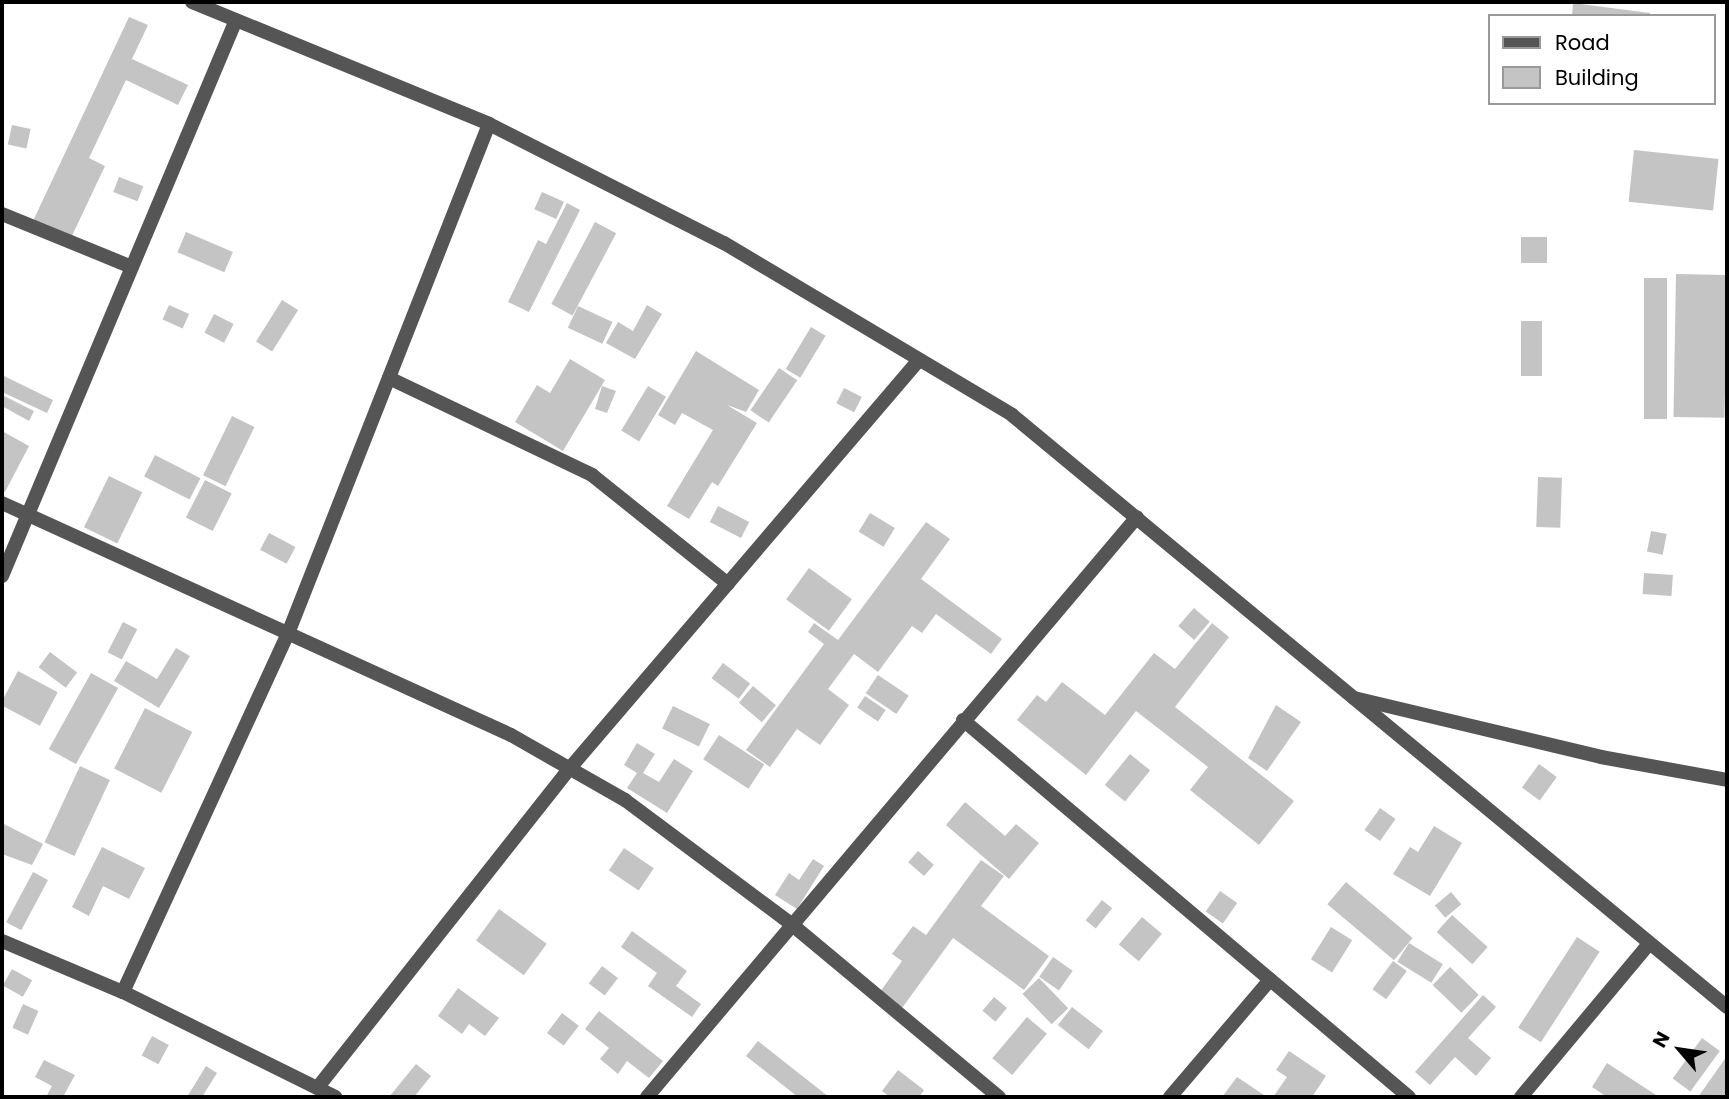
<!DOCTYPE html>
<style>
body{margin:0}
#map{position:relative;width:1729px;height:1099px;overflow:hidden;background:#fff;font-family:Poppins,sans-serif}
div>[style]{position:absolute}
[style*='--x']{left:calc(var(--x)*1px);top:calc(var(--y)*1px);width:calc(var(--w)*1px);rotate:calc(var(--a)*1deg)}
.building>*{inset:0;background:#c4c4c4;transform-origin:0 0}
.minor>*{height:14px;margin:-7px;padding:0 7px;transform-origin:7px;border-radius:7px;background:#555}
span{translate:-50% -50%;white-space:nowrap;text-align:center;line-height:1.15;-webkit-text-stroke:5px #fff;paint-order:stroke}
.frame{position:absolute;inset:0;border:4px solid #000;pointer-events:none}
.legend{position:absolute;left:1488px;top:14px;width:228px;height:91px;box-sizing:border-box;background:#fff;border:2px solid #999;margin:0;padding:9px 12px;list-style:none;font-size:21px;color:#000}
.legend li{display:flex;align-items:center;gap:14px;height:35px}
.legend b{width:35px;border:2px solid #999}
.north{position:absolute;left:1645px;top:1015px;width:70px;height:70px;-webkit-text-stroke:5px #fff;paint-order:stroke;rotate:299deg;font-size:19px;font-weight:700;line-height:28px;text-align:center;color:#000}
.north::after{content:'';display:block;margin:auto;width:24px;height:32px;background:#000;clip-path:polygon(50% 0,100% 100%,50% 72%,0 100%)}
</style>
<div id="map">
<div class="building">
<div style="clip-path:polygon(1573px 3px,1650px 13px,1649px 16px,1572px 16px)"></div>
<div style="clip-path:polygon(129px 17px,148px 25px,132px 59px,188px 85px,178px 105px,126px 80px,89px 158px,105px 166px,70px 240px,33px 221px)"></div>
<div style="left:12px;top:125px;width:19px;height:20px;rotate:12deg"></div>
<div style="left:1634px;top:150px;width:85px;height:52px;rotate:6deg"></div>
<div style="left:119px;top:177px;width:26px;height:16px;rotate:21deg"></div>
<div style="left:542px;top:192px;width:24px;height:19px;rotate:24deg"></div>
<div style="clip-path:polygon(567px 203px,580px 210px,529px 312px,508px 302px,538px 240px,546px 244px)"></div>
<div style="left:595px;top:222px;width:24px;height:93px;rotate:28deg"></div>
<div style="left:186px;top:232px;width:51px;height:22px;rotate:23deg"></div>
<div style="left:1547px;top:237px;width:26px;height:26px;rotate:90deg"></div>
<div style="left:1676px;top:274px;width:51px;height:143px;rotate:1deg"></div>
<div style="left:1644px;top:278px;width:23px;height:141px"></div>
<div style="left:282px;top:300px;width:19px;height:49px;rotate:32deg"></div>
<div style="left:169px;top:305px;width:22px;height:16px;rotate:24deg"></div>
<div style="clip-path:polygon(647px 305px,662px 314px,635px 359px,606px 343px,618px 322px,633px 331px)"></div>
<div style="left:578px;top:306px;width:38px;height:24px;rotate:25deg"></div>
<div style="left:214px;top:314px;width:22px;height:21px;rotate:27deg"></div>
<div style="left:1521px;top:321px;width:21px;height:55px"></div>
<div style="left:811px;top:327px;width:17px;height:49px;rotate:31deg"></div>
<div style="clip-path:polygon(696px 351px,759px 390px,746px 412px,727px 405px,757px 423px,718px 486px,712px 482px,689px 519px,667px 506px,713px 430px,682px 413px,675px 425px,658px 415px)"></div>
<div style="clip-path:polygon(570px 359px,605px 380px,563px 451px,515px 422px,537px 385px,550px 393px)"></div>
<div style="left:779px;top:368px;width:22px;height:51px;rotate:34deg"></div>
<div style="clip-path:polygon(2px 375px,53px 400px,47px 413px,2px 392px)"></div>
<div style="clip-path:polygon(602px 386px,616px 391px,607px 413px,595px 409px)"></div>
<div style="left:648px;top:386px;width:21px;height:52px;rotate:31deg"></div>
<div style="left:844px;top:388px;width:20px;height:17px;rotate:27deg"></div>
<div style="clip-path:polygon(2px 395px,34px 411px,29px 421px,2px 406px)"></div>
<div style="left:232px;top:416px;width:25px;height:66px;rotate:26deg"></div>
<div style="clip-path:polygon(2px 431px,29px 446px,5px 492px,2px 490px)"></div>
<div style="left:155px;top:455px;width:51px;height:24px;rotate:27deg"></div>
<div style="left:109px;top:476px;width:37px;height:57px;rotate:26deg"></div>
<div style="left:1538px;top:477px;width:24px;height:50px;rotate:2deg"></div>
<div style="left:205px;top:480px;width:30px;height:42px;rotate:27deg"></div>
<div style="left:718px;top:506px;width:35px;height:18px;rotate:27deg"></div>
<div style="left:870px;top:513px;width:29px;height:22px;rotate:31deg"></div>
<div style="clip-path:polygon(926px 522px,950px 539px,921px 579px,1002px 639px,991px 654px,936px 614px,922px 633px,912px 626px,878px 672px,854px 654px,828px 689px,849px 705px,820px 745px,797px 729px,770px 767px,746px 750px,824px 644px,808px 632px,814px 623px,838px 640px)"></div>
<div style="left:1651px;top:531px;width:16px;height:21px;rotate:11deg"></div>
<div style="left:269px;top:533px;width:30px;height:19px;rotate:28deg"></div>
<div style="left:809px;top:568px;width:53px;height:39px;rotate:36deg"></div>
<div style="left:1644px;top:573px;width:29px;height:21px;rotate:4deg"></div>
<div style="left:1194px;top:608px;width:21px;height:24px;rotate:41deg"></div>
<div style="left:123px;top:622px;width:16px;height:34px;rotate:27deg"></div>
<div style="clip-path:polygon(1212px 623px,1229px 637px,1175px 707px,1294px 801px,1259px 845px,1190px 790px,1208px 767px,1136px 711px,1086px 775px,1017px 720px,1037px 695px,1046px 702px,1062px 682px,1105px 715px,1154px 653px,1175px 669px)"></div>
<div style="clip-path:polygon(176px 648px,190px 656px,159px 708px,114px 681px,126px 661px,157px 679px)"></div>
<div style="left:50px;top:652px;width:34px;height:19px;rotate:37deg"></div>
<div style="left:723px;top:663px;width:34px;height:19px;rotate:37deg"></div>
<div style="left:18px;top:671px;width:45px;height:38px;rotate:28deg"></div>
<div style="left:91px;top:673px;width:31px;height:87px;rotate:29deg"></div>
<div style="left:878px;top:675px;width:37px;height:22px;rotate:34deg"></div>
<div style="left:753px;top:686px;width:30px;height:22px;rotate:40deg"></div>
<div style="left:865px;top:696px;width:25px;height:14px;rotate:34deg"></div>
<div style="clip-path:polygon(1276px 705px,1301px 722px,1267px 771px,1248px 758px)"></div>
<div style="left:673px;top:706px;width:41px;height:25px;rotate:26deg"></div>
<div style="left:145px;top:708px;width:53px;height:68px;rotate:27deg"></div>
<div style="left:719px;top:735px;width:54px;height:29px;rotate:33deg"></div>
<div style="clip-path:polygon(637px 743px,655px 754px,643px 773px,659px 782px,674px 759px,693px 771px,667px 813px,627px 788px,637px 773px,624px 765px)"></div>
<div style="left:1130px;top:754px;width:26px;height:40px;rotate:39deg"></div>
<div style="left:1539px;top:764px;width:22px;height:29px;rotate:36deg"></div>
<div style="left:80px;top:766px;width:33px;height:84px;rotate:25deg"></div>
<div style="clip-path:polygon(965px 802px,1005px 836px,1016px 824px,1039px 843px,1009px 879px,946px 825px)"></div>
<div style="left:1380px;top:808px;width:19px;height:27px;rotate:35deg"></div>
<div style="clip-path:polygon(2px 823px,43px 844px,32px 865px,2px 854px)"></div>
<div style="clip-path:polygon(1434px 826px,1462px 843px,1430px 896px,1393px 874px,1410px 847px,1418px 852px)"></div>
<div style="clip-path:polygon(102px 847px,145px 868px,129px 899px,103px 886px,89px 916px,72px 907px)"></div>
<div style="left:624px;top:848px;width:36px;height:27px;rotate:34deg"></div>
<div style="left:918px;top:851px;width:21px;height:15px;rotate:41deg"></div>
<div style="clip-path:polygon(813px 859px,824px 866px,797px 909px,775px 895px,789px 873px,799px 880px)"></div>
<div style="clip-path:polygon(981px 860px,1004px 876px,981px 906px,1049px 956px,1024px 990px,953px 938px,902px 1008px,880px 992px,902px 961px,892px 954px,913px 926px,926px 935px)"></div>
<div style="left:33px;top:872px;width:17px;height:57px;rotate:28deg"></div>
<div style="left:1346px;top:882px;width:87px;height:29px;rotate:40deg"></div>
<div style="left:1220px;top:891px;width:21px;height:25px;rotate:35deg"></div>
<div style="left:1451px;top:892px;width:16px;height:21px;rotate:50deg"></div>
<div style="left:1102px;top:900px;width:13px;height:26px;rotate:39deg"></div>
<div style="left:499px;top:909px;width:59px;height:39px;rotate:36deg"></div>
<div style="left:1452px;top:915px;width:48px;height:23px;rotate:42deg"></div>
<div style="left:1142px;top:917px;width:26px;height:36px;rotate:40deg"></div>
<div style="left:1331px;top:927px;width:25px;height:38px;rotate:32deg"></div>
<div style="clip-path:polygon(632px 931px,687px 971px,676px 986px,701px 1004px,692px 1017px,648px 986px,657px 973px,621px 947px)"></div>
<div style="left:1577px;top:937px;width:27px;height:108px;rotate:33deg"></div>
<div style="left:1409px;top:943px;width:40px;height:22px;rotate:32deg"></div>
<div style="left:1053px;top:957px;width:24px;height:24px;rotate:35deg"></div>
<div style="left:1393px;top:961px;width:17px;height:35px;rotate:36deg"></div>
<div style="left:602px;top:966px;width:20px;height:22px;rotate:37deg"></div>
<div style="left:1450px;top:967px;width:40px;height:25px;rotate:44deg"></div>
<div style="left:12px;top:969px;width:23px;height:19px;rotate:29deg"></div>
<div style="left:1039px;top:978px;width:42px;height:23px;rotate:46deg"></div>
<div style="clip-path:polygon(458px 988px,499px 1018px,485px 1036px,469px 1024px,462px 1034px,438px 1016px)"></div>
<div style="clip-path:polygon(1483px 995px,1496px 1007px,1468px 1038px,1491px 1058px,1476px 1076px,1455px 1057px,1430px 1085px,1415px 1072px)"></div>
<div style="left:994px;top:997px;width:17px;height:18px;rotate:40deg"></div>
<div style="left:23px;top:1004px;width:17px;height:26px;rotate:24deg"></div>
<div style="left:1072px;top:1007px;width:39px;height:23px;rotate:38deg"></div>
<div style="clip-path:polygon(599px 1011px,663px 1061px,649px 1078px,627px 1061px,618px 1074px,600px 1059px,609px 1048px,585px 1029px)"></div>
<div style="left:562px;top:1013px;width:21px;height:25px;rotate:37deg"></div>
<div style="left:1027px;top:1017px;width:26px;height:54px;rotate:40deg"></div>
<div style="left:152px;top:1036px;width:19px;height:22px;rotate:28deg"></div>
<div style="left:1702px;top:1038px;width:22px;height:50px;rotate:36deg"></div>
<div style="clip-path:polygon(758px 1041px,829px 1097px,798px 1097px,746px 1056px)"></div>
<div style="clip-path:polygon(1289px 1051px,1326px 1076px,1312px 1097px,1273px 1097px,1287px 1077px,1276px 1070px)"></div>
<div style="clip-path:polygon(1727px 1056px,1727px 1091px,1723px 1097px,1698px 1097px)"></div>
<div style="clip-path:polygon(44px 1060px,75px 1075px,63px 1097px,46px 1097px,52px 1086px,35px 1077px)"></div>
<div style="clip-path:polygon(1607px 1063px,1659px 1097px,1607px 1097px,1592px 1087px)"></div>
<div style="clip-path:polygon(416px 1064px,431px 1076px,414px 1097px,389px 1097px)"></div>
<div style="clip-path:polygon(206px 1066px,217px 1073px,202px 1097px,187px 1097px)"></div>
<div style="clip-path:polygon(898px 1070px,924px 1090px,919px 1097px,890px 1097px,882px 1091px)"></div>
<div style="clip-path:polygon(1237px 1077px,1267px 1097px,1222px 1097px)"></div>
</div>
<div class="minor">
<div style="--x:192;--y:2;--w:321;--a:22.3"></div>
<div style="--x:489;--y:124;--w:263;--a:26.9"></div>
<div style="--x:724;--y:243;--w:335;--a:30.8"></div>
<div style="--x:1012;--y:415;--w:928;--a:39.62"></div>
<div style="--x:2;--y:214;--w:140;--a:22.2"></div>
<div style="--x:389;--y:378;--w:225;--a:25.5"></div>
<div style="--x:592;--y:475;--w:174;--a:38.7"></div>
<div style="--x:2;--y:503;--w:559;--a:24.5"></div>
<div style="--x:511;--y:735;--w:131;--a:29.7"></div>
<div style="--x:625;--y:800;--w:206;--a:36.7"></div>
<div style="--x:790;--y:923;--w:272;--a:39.8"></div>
<div style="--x:2;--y:576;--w:603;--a:-67.18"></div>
<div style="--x:1354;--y:698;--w:254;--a:13.4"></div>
<div style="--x:1601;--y:757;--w:128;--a:10.3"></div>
<div style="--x:963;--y:720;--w:584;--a:40.21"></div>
<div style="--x:2;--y:941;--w:131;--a:22.9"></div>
<div style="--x:123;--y:992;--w:237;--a:26.3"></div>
<div style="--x:123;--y:992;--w:397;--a:-65.3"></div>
<div style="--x:289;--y:631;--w:545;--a:-68.47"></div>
<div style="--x:318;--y:1087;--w:407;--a:-51.7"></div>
<div style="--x:570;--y:768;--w:537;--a:-49.46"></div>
<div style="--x:647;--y:1097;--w:759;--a:-49.81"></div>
<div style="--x:1170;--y:1097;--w:154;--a:-49.5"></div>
<div style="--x:1521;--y:1097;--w:198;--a:-50.1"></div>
</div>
<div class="frame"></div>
<ul class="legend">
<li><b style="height:9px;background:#555"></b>Road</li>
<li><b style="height:19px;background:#c4c4c4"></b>Building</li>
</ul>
<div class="north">N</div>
</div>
